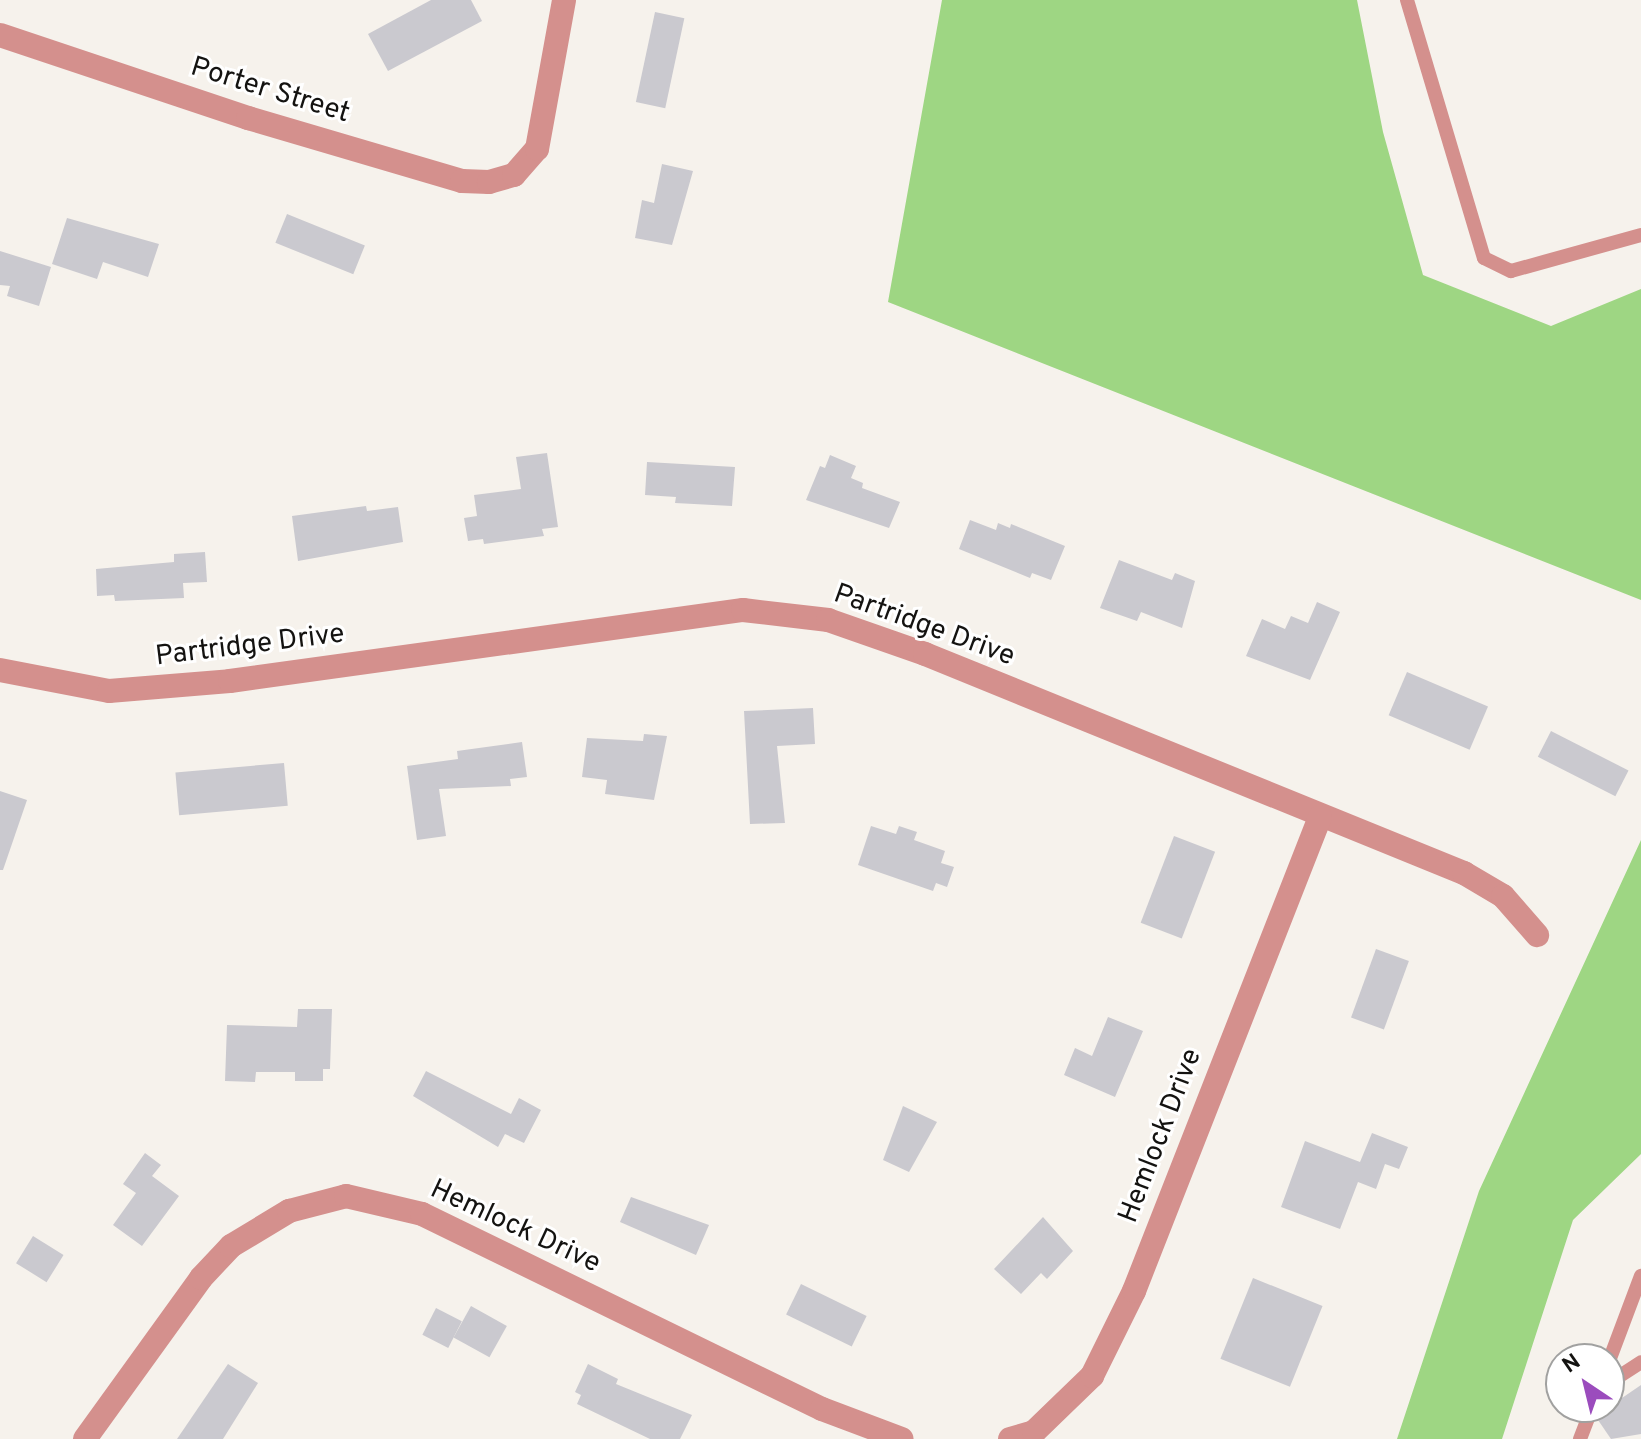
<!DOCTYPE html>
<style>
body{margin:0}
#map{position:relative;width:1641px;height:1439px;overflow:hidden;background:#f6f2ec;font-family:Overpass,sans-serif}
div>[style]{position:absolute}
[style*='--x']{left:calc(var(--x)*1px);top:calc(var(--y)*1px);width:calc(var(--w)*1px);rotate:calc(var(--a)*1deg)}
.forest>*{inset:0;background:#9ed683}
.building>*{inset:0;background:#cac9cf;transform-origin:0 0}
.lane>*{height:14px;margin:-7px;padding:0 7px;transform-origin:7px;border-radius:7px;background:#d4908d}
.street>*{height:24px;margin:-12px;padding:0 12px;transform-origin:12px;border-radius:12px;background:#d4908d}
span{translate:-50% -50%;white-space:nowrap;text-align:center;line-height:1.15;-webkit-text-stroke:6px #fff;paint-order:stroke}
.street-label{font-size:28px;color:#141311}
.north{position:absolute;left:1545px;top:1343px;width:80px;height:80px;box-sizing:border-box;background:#fff;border:2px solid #a1a1a0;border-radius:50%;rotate:325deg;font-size:22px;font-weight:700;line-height:32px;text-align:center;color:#141311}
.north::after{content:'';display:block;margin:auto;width:28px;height:36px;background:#9b4cbd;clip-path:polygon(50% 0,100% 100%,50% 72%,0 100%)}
</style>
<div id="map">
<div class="forest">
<div style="clip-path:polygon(942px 0,1357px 0,1383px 132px,1423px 275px,1551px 326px,1641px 289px,1641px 600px,888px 302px)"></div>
<div style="clip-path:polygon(1641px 840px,1641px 1154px,1573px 1220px,1502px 1439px,1397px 1439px,1479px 1191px)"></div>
</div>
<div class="building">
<div style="clip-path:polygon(431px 0,471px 0,482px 21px,388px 71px,368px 34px)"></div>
<div style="left:655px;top:12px;width:30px;height:92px;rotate:12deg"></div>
<div style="clip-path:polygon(662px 164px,693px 171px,672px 245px,635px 238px,642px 200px,654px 203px)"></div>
<div style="left:287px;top:214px;width:84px;height:31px;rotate:22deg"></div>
<div style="clip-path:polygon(67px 218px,159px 244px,148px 277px,103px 262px,97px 279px,52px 264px)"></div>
<div style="clip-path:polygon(0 251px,51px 267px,39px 306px,7px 296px,10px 286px,0 285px)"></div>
<div style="clip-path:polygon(547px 453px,558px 527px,542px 529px,544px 536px,484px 544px,483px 539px,468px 541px,464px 518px,477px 516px,474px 495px,521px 489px,516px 457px)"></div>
<div style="clip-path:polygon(830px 455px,856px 466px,851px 478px,863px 483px,862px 488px,900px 502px,889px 528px,806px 500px,820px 466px,825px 468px)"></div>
<div style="clip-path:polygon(647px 462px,735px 467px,732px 506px,675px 503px,676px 497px,645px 495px)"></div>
<div style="clip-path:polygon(366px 506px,367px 511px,398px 507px,403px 542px,298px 561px,292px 516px)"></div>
<div style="clip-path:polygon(970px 520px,996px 530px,998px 523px,1010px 528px,1011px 524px,1065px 546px,1051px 580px,1032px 573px,1030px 578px,959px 549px)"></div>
<div style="clip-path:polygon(205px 552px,207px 582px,183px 583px,184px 598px,115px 601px,114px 595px,97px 596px,96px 569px,174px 562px,174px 554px)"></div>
<div style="clip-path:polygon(1119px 560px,1172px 580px,1175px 573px,1195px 581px,1182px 628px,1141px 612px,1137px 621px,1100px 608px)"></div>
<div style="clip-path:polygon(1317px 602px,1340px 612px,1310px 680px,1246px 656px,1262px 619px,1285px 629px,1291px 616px,1308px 623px)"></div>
<div style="left:1407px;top:672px;width:88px;height:47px;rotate:23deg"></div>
<div style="clip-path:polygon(813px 708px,815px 744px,777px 746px,785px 823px,750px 824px,744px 711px)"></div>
<div style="left:1551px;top:731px;width:87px;height:29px;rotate:27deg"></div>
<div style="clip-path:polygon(644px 734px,667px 736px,654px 800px,605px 794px,607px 780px,582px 777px,587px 738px,643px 741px)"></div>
<div style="clip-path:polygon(522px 742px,527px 777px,510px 779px,511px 786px,439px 789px,446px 836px,417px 840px,407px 766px,458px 759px,457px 751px)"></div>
<div style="left:284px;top:763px;width:43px;height:109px;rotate:85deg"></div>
<div style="clip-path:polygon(0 791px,27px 800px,3px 870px,0 870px)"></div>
<div style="clip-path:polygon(871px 826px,896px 834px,899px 826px,917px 832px,914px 840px,945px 851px,941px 863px,954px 867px,947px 887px,936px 883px,933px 891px,858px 865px)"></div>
<div style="left:1174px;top:836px;width:44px;height:93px;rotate:21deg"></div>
<div style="left:1376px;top:949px;width:35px;height:73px;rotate:20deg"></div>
<div style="clip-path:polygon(298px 1009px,332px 1009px,330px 1069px,323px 1069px,323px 1081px,295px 1081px,295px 1072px,256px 1072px,255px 1082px,225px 1081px,227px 1025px,297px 1027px)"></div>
<div style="clip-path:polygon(1108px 1017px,1143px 1031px,1115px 1097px,1064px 1075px,1075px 1048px,1092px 1056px)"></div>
<div style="clip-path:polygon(426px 1071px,511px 1114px,519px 1098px,541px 1110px,524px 1143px,505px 1134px,498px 1147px,413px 1096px)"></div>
<div style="clip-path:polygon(903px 1106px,937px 1122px,909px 1172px,883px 1160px)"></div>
<div style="clip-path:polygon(1372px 1133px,1408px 1147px,1399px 1169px,1385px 1164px,1376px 1189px,1358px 1182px,1340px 1229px,1281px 1207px,1305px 1141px,1360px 1162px)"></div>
<div style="clip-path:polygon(145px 1153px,161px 1165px,152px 1176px,179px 1196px,142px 1246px,113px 1225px,136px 1193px,123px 1184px)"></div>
<div style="clip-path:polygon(631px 1197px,709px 1225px,696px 1255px,620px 1222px)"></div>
<div style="clip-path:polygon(1043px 1217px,1073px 1251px,1047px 1279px,1041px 1273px,1021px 1294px,994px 1269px)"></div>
<div style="left:33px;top:1236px;width:36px;height:32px;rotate:32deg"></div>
<div style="left:1253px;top:1278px;width:75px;height:87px;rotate:22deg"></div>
<div style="left:801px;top:1284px;width:73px;height:34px;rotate:26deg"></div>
<div style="left:471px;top:1306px;width:41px;height:36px;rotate:29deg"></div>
<div style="left:436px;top:1308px;width:29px;height:30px;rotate:27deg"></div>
<div style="clip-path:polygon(228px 1364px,258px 1383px,223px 1439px,177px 1439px)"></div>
<div style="clip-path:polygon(588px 1364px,618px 1379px,616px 1384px,692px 1415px,680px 1439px,650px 1439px,577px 1404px,581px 1395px,575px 1392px)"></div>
<div style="clip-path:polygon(1641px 1385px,1641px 1434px,1611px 1439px,1598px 1420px,1600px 1413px)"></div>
</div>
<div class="lane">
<div style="--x:1407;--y:0;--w:269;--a:73.4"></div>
<div style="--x:1484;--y:258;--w:30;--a:26"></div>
<div style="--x:1511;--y:271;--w:135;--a:-15.5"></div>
<div style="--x:1609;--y:1361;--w:91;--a:-69.4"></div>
<div style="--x:1609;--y:1383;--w:38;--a:-33"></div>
<div style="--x:1580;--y:1439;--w:34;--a:-69"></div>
</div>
<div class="street">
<div style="--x:0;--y:35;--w:262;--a:18.5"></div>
<div style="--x:248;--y:118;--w:223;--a:16.4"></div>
<div style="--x:462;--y:181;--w:27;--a:2"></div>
<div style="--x:489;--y:182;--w:26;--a:-16"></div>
<div style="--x:514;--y:175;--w:35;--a:-49"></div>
<div style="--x:537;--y:149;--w:151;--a:-79.7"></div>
<div style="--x:0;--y:670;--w:111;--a:10.9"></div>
<div style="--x:109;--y:691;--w:121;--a:-4.7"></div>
<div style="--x:230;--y:681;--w:518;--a:-7.88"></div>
<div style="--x:743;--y:610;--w:86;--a:6.7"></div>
<div style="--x:828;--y:620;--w:103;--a:19.3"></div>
<div style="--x:925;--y:654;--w:582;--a:22.11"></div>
<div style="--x:1464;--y:873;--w:45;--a:30.5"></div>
<div style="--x:1503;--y:896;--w:52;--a:48.9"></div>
<div style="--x:85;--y:1439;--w:198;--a:-54.2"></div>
<div style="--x:201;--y:1278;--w:44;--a:-46.8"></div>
<div style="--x:231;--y:1246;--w:68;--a:-31.1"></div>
<div style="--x:289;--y:1211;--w:59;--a:-14.7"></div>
<div style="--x:346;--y:1196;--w:78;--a:13.3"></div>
<div style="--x:422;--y:1214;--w:445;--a:26"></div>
<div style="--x:822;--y:1409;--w:85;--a:20.6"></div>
<div style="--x:1010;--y:1439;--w:25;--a:-16"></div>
<div style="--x:1034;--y:1432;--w:81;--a:-44"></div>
<div style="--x:1092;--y:1376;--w:95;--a:-63.7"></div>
<div style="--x:1134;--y:1291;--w:509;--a:-68.57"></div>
</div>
<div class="street-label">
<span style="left:270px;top:91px;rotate:17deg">Porter Street</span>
<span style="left:924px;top:626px;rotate:20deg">Partridge Drive</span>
<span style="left:250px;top:646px;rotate:-7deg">Partridge Drive</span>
<span style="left:1161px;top:1136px;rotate:-69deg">Hemlock Drive</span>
<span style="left:515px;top:1227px;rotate:25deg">Hemlock Drive</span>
</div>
<div class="north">N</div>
</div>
